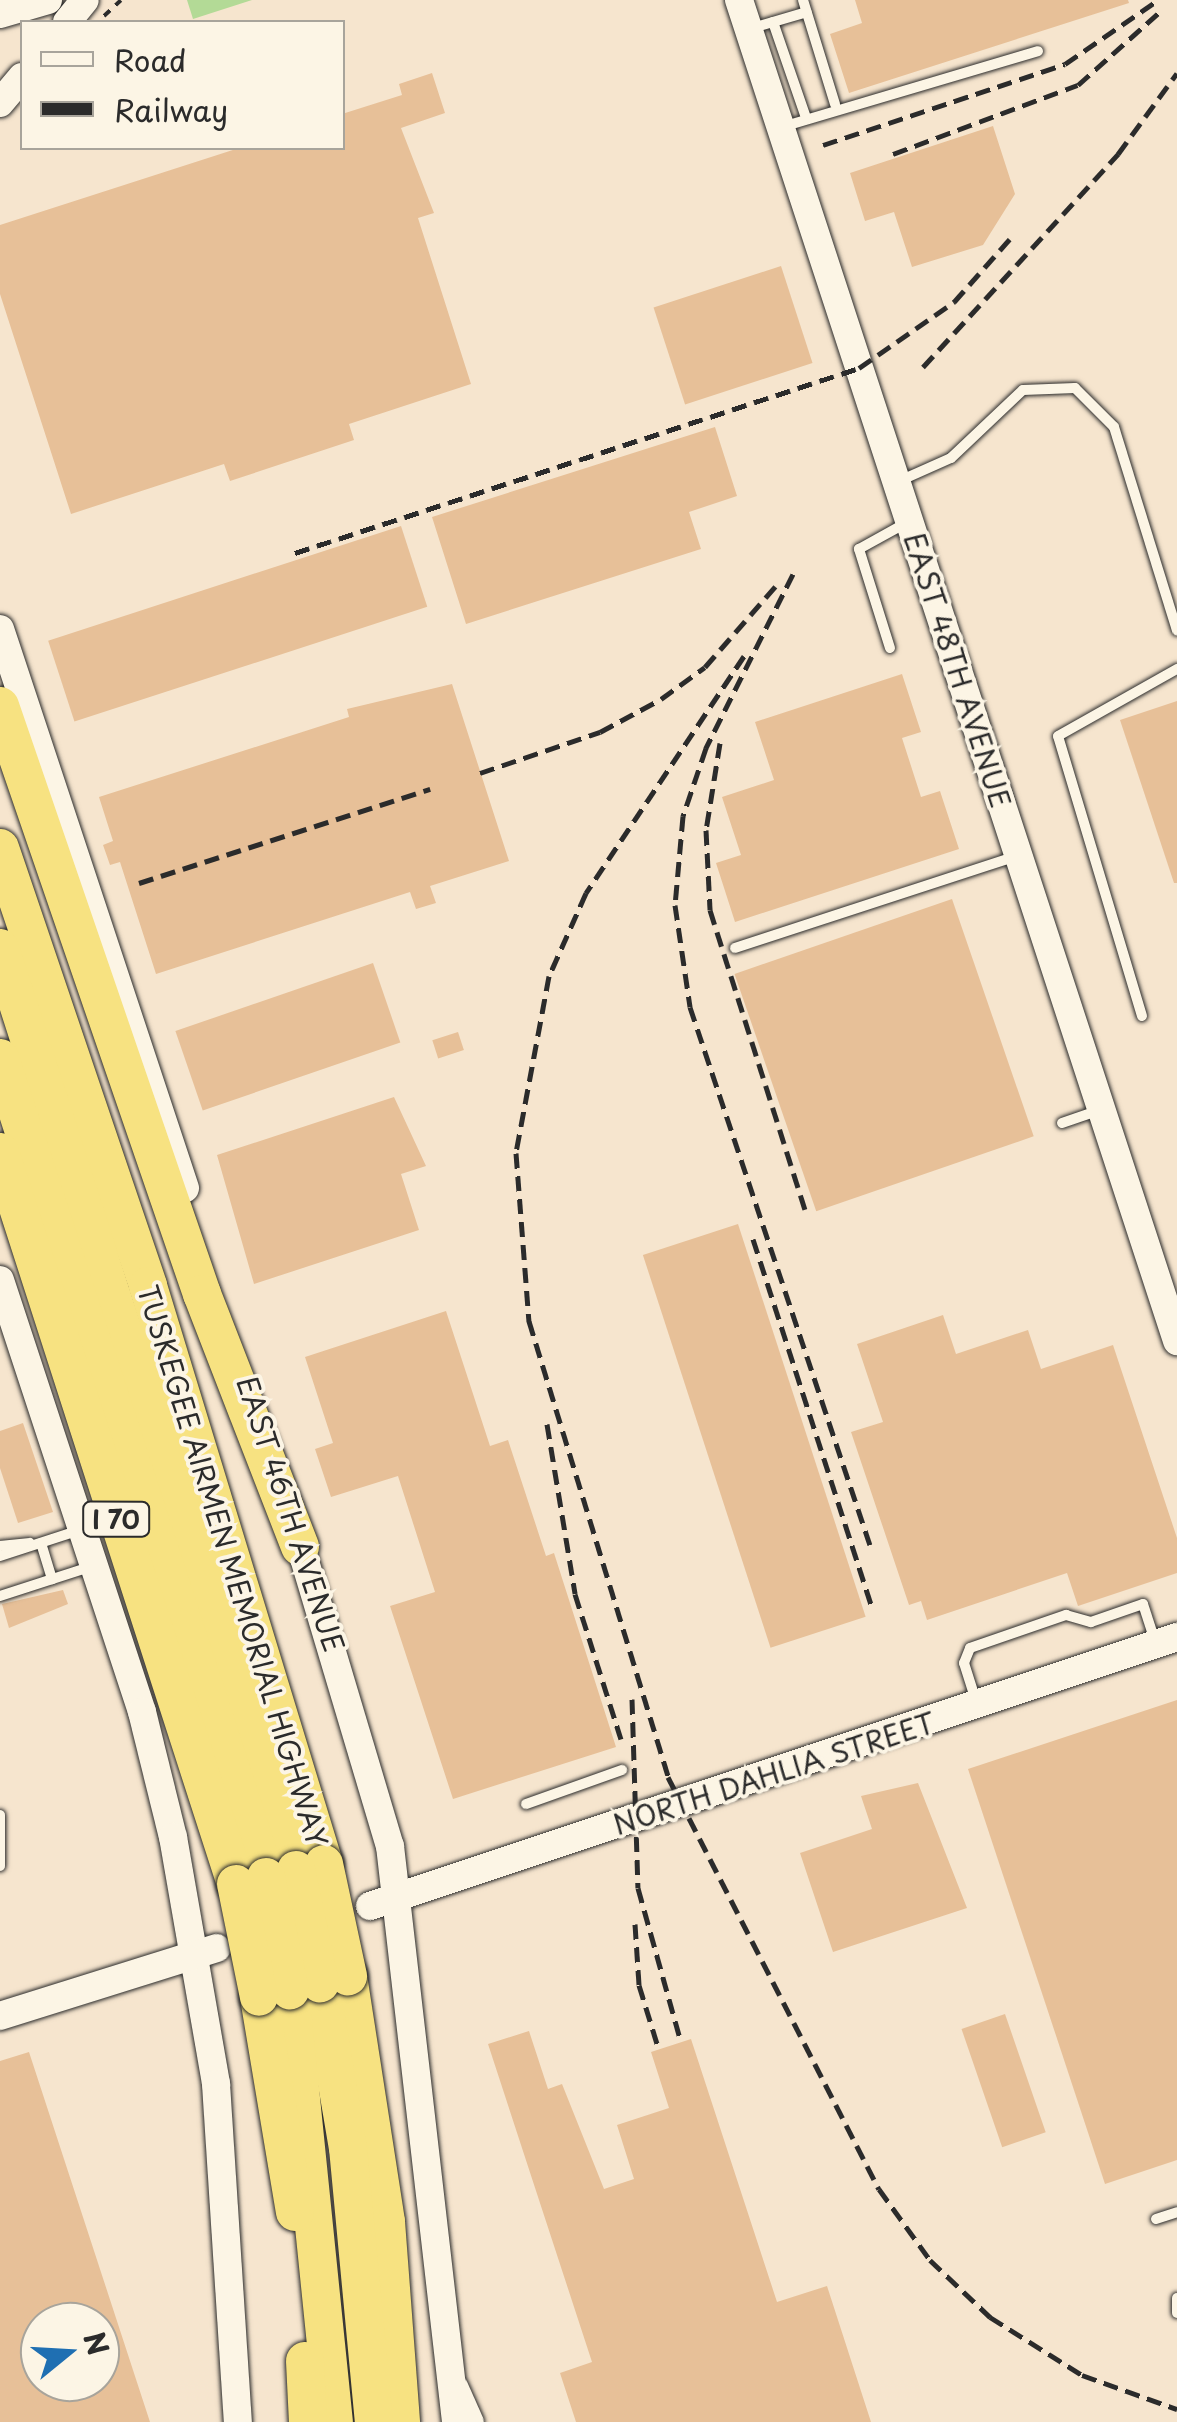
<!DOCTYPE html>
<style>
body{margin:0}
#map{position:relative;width:1177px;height:2422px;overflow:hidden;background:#f6e5ce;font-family:"Playpen Sans",sans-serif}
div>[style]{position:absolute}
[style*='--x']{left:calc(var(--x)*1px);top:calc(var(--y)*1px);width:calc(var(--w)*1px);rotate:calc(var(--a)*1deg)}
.green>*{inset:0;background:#b3da96}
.building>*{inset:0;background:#e7c098;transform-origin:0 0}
.path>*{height:4px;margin-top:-2px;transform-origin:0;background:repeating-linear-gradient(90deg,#2b2b2b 0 8px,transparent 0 16px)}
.roads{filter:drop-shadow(0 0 2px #2b2b2b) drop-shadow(0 0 2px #2b2b2b)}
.lane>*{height:10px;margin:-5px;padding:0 5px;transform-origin:5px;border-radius:5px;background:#fcf5e5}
.street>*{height:20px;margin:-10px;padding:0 10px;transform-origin:10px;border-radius:10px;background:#fcf5e5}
.secondary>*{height:28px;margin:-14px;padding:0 14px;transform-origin:14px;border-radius:14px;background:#fcf5e5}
.highway>*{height:38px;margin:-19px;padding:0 19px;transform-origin:19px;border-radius:19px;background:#f7e281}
.rail>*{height:5px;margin-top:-2.5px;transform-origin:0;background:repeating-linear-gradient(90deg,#2b2b2b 0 15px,transparent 0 23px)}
.bridges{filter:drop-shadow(0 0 2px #2b2b2b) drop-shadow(0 0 2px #2b2b2b)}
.highway-bridge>*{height:38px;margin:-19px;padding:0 19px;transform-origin:19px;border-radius:19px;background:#f7e281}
span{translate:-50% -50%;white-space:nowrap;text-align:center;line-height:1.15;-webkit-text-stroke:8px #fcf5e5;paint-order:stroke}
.shield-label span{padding:2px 8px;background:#fcf5e5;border:2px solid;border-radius:8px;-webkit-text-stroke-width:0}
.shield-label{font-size:25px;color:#2b2b2b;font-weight:700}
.street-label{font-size:28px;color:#2b2b2b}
.legend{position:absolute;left:20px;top:20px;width:325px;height:130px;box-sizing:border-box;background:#fcf5e5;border:2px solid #a8a49b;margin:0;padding:12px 18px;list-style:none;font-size:30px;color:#2b2b2b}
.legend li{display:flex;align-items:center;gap:20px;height:50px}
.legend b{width:50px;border:2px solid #a8a49b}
.north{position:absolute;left:20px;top:2302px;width:100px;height:100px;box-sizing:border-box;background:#fcf5e5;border:2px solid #a8a49b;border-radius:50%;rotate:72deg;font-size:28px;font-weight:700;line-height:40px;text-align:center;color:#2b2b2b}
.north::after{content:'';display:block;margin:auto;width:35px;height:45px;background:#1f6fb2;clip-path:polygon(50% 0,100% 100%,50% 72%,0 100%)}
</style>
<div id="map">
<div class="green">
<div style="clip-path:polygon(187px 0,252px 0,193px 19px)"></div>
</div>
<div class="building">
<div style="clip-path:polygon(855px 0,1128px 0,1129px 3px,849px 93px,830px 34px,862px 23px)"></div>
<div style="clip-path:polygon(432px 73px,445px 113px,401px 128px,434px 213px,418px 218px,471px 384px,349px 424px,354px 440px,230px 481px,224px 464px,71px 514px,0 294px,0 225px,239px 148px,342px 148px,342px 114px,402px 95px,399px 84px)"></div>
<div style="clip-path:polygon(993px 126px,1015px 194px,983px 245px,912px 267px,894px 212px,865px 221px,850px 173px)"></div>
<div style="left:781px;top:266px;width:102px;height:134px;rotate:72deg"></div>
<div style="clip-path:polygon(715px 427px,737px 496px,689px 512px,701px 549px,466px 624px,432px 517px)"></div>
<div style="left:401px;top:526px;width:85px;height:371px;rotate:72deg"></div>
<div style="clip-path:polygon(902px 674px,921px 732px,902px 738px,921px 797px,940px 791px,959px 849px,735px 922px,716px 863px,741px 855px,722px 797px,774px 780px,755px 722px)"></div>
<div style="clip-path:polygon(452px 684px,509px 861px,430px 886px,436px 903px,416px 909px,410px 892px,156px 974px,120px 862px,110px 865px,103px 845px,113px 841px,99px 797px,349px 717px,347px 709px)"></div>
<div style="clip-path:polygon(1177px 701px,1177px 883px,1174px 883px,1120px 720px)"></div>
<div style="left:952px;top:899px;width:251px;height:230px;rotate:71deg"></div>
<div style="left:373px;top:963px;width:84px;height:209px;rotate:71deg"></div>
<div style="left:458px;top:1032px;width:19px;height:27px;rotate:72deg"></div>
<div style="clip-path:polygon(394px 1097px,426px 1166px,401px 1174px,419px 1230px,254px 1284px,217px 1155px)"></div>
<div style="left:738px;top:1224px;width:413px;height:100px;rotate:72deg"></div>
<div style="clip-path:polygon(446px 1311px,490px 1446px,508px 1440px,546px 1556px,554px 1553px,616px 1747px,453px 1799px,390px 1606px,435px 1592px,398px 1476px,331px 1497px,315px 1449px,333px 1443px,305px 1357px)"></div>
<div style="clip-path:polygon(943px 1315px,956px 1354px,1028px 1330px,1041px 1369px,1113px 1345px,1177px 1538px,1177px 1573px,1078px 1606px,1067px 1573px,927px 1620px,921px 1601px,909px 1605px,851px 1432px,883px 1422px,857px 1344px)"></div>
<div style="clip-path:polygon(23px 1423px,53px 1512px,18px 1523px,0 1468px,0 1431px)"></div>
<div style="clip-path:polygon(63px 1590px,68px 1604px,9px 1628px,2px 1604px)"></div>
<div style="clip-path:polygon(1177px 1700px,1177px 2160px,1105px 2184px,968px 1769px)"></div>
<div style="clip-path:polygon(918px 1783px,967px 1908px,833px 1952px,800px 1853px,872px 1829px,861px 1796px)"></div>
<div style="left:1005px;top:2014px;width:125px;height:46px;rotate:71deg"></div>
<div style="clip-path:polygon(529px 2031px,548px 2089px,562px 2084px,604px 2189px,634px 2179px,617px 2125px,669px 2108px,651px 2052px,691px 2039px,777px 2302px,827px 2286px,871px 2422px,576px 2422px,560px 2373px,592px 2362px,488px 2044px)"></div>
<div style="clip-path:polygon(evenodd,29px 2052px,150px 2422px,0 2422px,0 2061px,29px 2052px,40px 2322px,100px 2322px,100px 2382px,40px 2382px,40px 2322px)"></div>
</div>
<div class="path">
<div style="--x:104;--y:16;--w:23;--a:-43"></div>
</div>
<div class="roads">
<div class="lane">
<div style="--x:803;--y:0;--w:109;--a:72.9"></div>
<div style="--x:773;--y:22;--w:102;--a:71"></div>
<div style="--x:749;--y:29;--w:60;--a:-16.3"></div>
<div style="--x:782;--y:127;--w:267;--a:-16.5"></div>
<div style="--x:897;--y:482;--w:59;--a:-24"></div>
<div style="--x:951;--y:458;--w:99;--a:-43.4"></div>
<div style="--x:1023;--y:390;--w:52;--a:-2.2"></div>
<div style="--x:1075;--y:388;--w:55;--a:45"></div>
<div style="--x:1114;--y:427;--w:213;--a:72.8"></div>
<div style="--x:890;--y:648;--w:104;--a:-107.4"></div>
<div style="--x:859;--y:549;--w:54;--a:-29"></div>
<div style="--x:735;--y:948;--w:297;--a:-18.1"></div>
<div style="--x:1142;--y:1016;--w:292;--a:-106.7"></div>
<div style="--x:1058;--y:736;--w:137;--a:-29.4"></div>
<div style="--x:1062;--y:1123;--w:40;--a:-18.9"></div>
<div style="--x:41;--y:1543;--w:38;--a:73"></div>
<div style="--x:0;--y:1546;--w:30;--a:-6"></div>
<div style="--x:0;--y:1556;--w:84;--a:-18"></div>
<div style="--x:0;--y:1596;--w:95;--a:-17.9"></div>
<div style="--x:977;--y:1704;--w:43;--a:-107.6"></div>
<div style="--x:964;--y:1663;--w:16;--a:-68"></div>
<div style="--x:970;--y:1648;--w:102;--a:-19"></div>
<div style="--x:1066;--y:1615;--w:26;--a:16"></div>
<div style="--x:1091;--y:1622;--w:55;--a:-19.1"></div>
<div style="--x:1143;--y:1604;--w:42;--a:72"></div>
<div style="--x:526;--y:1804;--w:102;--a:-19.5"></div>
<div style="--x:0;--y:1815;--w:51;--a:90"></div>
<div style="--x:1156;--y:2219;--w:22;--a:-18"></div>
<div style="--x:1177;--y:2298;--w:15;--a:90"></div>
</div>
<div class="street">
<div style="--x:458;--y:2386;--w:39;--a:66"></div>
</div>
<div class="secondary">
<div style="--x:739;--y:0;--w:1411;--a:71.91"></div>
<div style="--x:0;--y:14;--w:50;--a:-16.3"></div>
<div style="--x:67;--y:22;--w:28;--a:-51"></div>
<div style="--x:0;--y:103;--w:34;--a:-50"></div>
<div style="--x:0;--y:629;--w:589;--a:71.69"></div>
<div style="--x:0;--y:1280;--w:455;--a:71.8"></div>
<div style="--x:142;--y:1712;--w:129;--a:76.1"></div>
<div style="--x:173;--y:1837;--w:251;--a:80.1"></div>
<div style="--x:216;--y:2084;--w:339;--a:86.3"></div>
<div style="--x:295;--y:1528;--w:332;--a:73.4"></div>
<div style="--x:390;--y:1846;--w:580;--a:83.46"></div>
<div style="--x:370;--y:1906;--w:851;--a:-18.43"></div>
<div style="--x:0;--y:2016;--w:227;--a:-17.4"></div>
</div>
<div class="highway">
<div style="--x:0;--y:706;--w:622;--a:71.04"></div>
<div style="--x:202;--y:1294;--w:271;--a:68.8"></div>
<div style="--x:0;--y:848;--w:462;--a:71.3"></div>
<div style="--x:148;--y:1286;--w:604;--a:73.06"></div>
<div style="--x:0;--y:948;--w:968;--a:72.2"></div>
<div style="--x:0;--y:1058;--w:861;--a:72.01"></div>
<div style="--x:0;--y:1152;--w:769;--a:72.13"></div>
<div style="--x:348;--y:1976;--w:249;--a:81.2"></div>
<div style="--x:386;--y:2222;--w:201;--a:85.7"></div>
<div style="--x:320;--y:1983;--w:167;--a:80.4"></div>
<div style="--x:348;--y:2148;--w:275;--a:84.6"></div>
<div style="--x:290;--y:1990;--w:434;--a:84.2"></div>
<div style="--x:259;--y:1997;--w:218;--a:80.5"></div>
<div style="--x:305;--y:2361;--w:61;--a:87.2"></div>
</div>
</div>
<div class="rail">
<div style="--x:823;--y:145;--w:255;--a:-18.5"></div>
<div style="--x:1065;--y:64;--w:113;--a:-34.5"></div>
<div style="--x:893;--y:154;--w:197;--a:-20.5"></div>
<div style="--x:1078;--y:85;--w:113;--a:-41.8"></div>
<div style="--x:923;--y:367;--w:289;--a:-47.5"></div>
<div style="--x:1118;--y:154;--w:100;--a:-53.9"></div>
<div style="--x:295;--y:553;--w:594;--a:-18.16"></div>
<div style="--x:859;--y:368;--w:116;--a:-34.8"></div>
<div style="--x:954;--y:302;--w:92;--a:-48.5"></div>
<div style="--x:793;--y:574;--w:195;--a:116.6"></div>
<div style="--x:706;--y:748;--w:72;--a:108.7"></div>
<div style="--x:683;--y:816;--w:89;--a:95.1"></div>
<div style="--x:675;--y:905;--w:103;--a:81.6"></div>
<div style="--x:690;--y:1007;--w:567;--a:71.5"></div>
<div style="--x:744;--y:656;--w:285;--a:123.7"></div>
<div style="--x:586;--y:893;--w:91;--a:114"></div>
<div style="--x:549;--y:976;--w:180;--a:100.6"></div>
<div style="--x:516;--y:1153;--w:169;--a:85.6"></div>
<div style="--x:529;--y:1321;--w:477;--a:73"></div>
<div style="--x:668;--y:1777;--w:463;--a:62.9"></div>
<div style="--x:879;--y:2189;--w:87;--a:54.3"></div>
<div style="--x:930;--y:2260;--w:83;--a:43.5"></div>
<div style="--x:990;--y:2317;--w:109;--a:32.2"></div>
<div style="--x:1082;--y:2375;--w:101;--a:19.7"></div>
<div style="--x:720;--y:743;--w:88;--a:99.1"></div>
<div style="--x:706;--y:830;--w:80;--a:87.1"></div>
<div style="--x:710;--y:910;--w:317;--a:72.4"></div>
<div style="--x:480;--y:773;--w:127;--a:-18.9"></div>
<div style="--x:600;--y:732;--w:69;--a:-28.4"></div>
<div style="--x:661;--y:699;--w:54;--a:-36"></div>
<div style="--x:705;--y:667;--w:114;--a:-48.9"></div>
<div style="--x:139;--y:883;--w:306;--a:-17.9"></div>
<div style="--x:753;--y:1239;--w:390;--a:72.1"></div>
<div style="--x:547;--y:1424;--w:172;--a:80.6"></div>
<div style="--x:575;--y:1594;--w:152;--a:72.4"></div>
<div style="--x:632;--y:1699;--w:189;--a:88.2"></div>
<div style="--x:638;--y:1888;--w:160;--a:74.4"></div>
<div style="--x:635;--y:1924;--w:61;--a:86.2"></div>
<div style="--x:639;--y:1985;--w:68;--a:72.9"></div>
</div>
<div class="bridges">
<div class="highway-bridge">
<div style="--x:324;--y:1864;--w:115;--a:77.9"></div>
<div style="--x:296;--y:1870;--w:116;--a:78"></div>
<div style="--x:266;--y:1877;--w:116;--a:78"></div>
<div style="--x:236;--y:1884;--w:115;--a:78.5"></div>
</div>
</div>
<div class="shield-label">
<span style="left:116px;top:1519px">I 70</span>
</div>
<div class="street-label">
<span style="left:958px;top:670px;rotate:72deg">EAST 48TH AVENUE</span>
<span style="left:291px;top:1514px;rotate:72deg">EAST 46TH AVENUE</span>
<span style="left:233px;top:1566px;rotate:73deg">TUSKEGEE AIRMEN MEMORIAL HIGHWAY</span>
<span style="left:774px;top:1773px;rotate:-18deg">NORTH DAHLIA STREET</span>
</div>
<ul class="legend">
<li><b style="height:12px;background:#fcf5e5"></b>Road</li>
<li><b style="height:12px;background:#2b2b2b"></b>Railway</li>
</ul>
<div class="north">N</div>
</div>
